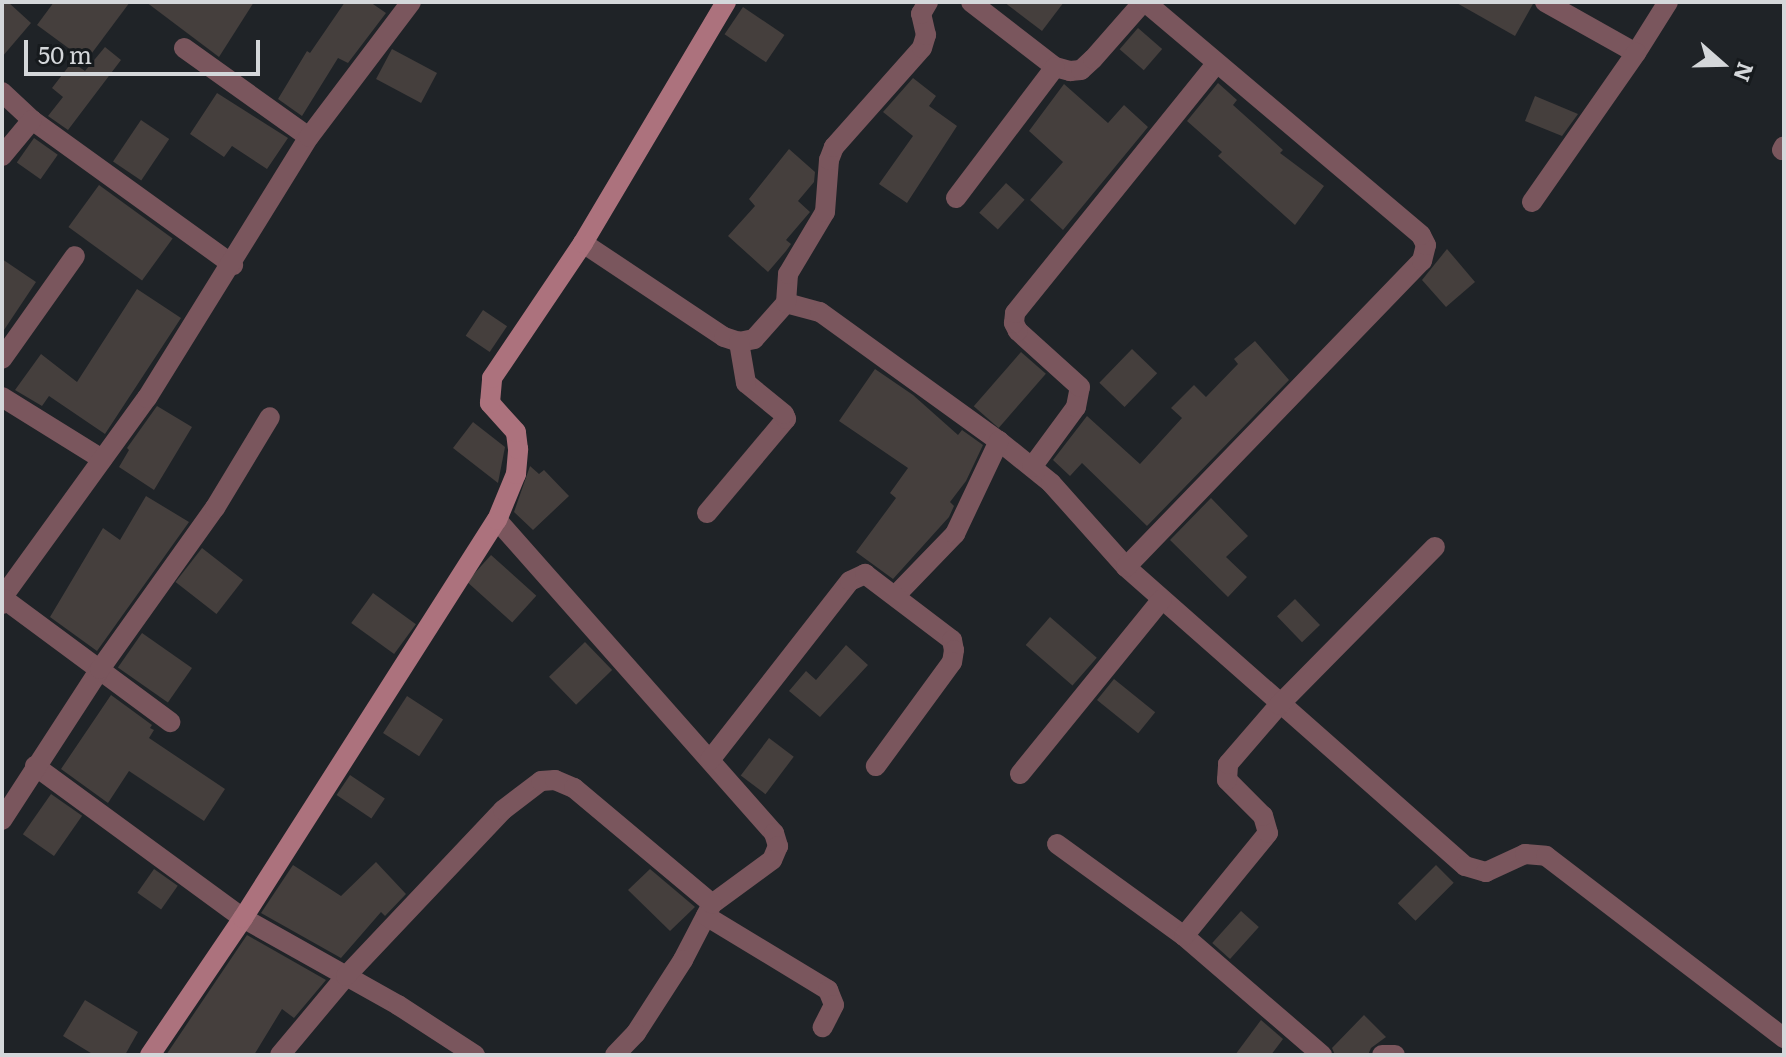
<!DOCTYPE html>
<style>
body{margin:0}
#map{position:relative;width:1786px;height:1057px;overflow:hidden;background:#1f2327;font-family:Literata,serif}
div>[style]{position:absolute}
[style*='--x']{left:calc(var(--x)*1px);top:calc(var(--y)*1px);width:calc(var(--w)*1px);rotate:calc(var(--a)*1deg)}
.building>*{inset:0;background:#453f3d;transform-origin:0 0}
.street>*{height:20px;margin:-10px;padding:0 10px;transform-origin:10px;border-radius:10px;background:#7a565d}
.secondary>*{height:20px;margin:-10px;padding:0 10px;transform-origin:10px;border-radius:10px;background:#ac727d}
span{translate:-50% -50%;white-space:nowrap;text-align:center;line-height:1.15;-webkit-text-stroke:7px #161a1d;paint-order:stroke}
.frame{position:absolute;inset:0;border:4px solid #d4d7da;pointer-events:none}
.north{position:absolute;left:1682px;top:24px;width:80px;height:80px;-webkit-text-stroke:6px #161a1d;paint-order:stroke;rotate:110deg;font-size:22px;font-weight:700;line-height:32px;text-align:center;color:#d4d7da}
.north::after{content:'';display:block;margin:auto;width:28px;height:36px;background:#d4d7da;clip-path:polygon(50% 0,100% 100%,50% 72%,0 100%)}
.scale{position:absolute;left:24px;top:40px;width:236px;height:36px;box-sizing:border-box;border:4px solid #d4d7da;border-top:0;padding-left:10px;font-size:24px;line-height:28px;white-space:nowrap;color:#d4d7da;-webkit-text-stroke:6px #161a1d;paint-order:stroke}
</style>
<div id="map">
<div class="building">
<div style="clip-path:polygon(2px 2px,8px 2px,31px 23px,2px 57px)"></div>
<div style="clip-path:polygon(54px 2px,130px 2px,86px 61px,37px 25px)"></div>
<div style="clip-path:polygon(146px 2px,254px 2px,219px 57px)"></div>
<div style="clip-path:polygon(345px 2px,370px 2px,386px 13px,348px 63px,338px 58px,302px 116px,278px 99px,307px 51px,310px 53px)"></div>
<div style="clip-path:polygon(1004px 2px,1064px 2px,1042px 31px)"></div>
<div style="clip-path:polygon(1455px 2px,1532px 2px,1533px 4px,1515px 36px)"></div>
<div style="left:743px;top:7px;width:50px;height:33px;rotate:34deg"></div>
<div style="left:1138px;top:28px;width:32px;height:28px;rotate:41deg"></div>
<div style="clip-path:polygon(105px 47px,121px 60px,68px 130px,48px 116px,63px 97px,52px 88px,72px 62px,85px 71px)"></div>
<div style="left:392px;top:49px;width:51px;height:34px;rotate:28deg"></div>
<div style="clip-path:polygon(913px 78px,936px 96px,929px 106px,957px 126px,907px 203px,879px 184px,913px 136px,883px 112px)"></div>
<div style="clip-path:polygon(1218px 83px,1237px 100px,1233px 105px,1283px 150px,1280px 153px,1324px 186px,1295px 225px,1218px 156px,1222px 152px,1187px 121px)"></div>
<div style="clip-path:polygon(1064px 84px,1108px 123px,1124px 105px,1148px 127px,1063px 230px,1030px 200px,1063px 162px,1029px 131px)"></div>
<div style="clip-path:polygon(217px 93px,288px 138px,267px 169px,232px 146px,224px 157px,190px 134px)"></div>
<div style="clip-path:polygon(1535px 96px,1578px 114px,1562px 136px,1525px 121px)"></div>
<div style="left:141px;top:120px;width:34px;height:50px;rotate:34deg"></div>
<div style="left:34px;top:138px;width:29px;height:30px;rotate:35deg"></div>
<div style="clip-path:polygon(789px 149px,815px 172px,814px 182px,798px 201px,810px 212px,786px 240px,791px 244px,786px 251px,768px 272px,728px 236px,755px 206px,749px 199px)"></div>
<div style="left:1006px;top:183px;width:25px;height:40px;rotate:42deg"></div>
<div style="left:99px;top:185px;width:91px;height:52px;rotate:36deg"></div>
<div style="clip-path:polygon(1447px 249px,1475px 282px,1446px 307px,1422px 280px)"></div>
<div style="clip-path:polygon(2px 259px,36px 282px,2px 333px)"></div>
<div style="clip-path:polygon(137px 289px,181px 318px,105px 434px,49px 396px,42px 406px,15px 390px,41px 354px,77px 382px)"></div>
<div style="left:483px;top:310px;width:29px;height:31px;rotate:34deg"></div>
<div style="clip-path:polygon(1255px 341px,1289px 380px,1147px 526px,1082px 463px,1070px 476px,1053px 460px,1087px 416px,1140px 464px,1182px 418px,1171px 408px,1194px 385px,1206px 397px,1238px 364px,1234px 359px)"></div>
<div style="left:1132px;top:349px;width:35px;height:47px;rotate:44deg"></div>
<div style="left:1021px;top:352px;width:33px;height:72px;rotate:41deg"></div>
<div style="clip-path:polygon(875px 369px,913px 395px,958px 435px,962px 430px,983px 445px,966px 481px,950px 502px,954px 506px,949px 517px,893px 579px,856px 552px,896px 498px,890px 493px,908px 468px,839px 421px)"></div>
<div style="clip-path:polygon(157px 406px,192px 427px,154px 490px,119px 467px,129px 450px,127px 448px)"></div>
<div style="clip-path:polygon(473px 422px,505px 447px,498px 483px,453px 448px)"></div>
<div style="clip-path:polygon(530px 466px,539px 474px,544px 470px,569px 496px,533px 530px,514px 512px)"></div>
<div style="clip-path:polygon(146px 496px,189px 522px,97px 651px,50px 617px,103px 528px,120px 540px)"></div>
<div style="clip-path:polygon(1211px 498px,1248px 536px,1226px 557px,1247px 577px,1228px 597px,1170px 540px)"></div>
<div style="left:202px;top:548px;width:52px;height:43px;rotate:38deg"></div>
<div style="left:491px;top:555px;width:61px;height:36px;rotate:42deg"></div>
<div style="left:373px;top:593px;width:53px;height:37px;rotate:36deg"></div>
<div style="left:1295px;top:599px;width:36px;height:25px;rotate:46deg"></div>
<div style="left:1050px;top:617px;width:62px;height:37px;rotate:41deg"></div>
<div style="left:142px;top:633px;width:61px;height:42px;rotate:35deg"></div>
<div style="left:585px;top:642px;width:39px;height:50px;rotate:46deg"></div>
<div style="clip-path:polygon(846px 645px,868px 665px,820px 717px,789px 691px,806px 671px,816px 680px)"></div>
<div style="left:1114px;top:679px;width:53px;height:27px;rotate:39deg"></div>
<div style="clip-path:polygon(111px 695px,152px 725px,150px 728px,154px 730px,149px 738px,225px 789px,204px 821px,129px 771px,108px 803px,61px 769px)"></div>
<div style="left:407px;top:696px;width:43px;height:44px;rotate:33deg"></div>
<div style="left:769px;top:738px;width:31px;height:47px;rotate:37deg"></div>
<div style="left:350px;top:775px;width:42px;height:24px;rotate:34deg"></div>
<div style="left:51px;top:794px;width:38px;height:49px;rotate:35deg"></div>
<div style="clip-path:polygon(376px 862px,406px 894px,385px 916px,381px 912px,341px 958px,261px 913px,293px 865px,341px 896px)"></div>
<div style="left:1436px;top:865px;width:25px;height:54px;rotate:45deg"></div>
<div style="left:154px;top:869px;width:29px;height:29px;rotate:35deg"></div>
<div style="clip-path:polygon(650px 869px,695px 907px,670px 931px,628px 890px)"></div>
<div style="left:1241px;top:911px;width:24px;height:43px;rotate:42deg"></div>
<div style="clip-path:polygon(247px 935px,326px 980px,294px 1018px,282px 1009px,254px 1055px,166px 1055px)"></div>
<div style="clip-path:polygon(85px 1000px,138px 1032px,125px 1055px,94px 1055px,63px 1036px)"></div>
<div style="clip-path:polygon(1364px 1015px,1386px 1037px,1371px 1048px,1368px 1055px,1335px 1055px,1332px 1048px)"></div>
<div style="clip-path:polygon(1261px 1020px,1283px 1039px,1271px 1055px,1235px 1055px)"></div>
</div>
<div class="street">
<div style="--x:971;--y:2;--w:106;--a:37.7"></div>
<div style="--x:1055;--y:67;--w:16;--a:15"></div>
<div style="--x:1070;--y:71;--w:11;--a:-5"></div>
<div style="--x:1081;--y:70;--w:16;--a:-43"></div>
<div style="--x:1093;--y:59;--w:76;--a:-48.7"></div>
<div style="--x:1545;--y:2;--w:104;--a:29.3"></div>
<div style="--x:1636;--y:53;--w:60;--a:-57.9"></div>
<div style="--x:184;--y:48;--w:153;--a:35.5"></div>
<div style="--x:2;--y:92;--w:41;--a:43"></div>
<div style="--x:32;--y:120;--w:248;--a:35.8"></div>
<div style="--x:1782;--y:150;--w:4;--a:-63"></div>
<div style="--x:2;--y:156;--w:47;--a:-50.2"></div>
<div style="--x:956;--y:198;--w:164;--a:-52.9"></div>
<div style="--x:1532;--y:202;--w:182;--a:-55.1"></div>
<div style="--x:583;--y:243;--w:169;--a:33.7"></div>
<div style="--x:724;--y:337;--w:16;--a:18"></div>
<div style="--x:739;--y:342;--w:15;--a:-11"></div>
<div style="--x:754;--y:339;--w:48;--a:-48.4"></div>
<div style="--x:786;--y:303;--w:35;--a:15"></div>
<div style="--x:820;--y:312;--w:221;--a:35.8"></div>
<div style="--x:999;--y:441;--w:67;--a:38.9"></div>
<div style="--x:1051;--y:483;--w:113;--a:48.2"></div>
<div style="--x:1126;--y:567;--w:452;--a:41.4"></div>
<div style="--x:1465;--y:866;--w:22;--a:16"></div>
<div style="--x:1486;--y:872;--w:43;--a:-24.8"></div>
<div style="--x:1525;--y:854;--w:21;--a:5"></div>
<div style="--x:1546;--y:856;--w:300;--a:37.4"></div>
<div style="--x:786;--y:303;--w:29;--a:-86"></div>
<div style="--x:788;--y:274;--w:72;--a:-59.2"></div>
<div style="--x:825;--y:212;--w:52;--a:-85.6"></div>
<div style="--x:829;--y:160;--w:14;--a:-69"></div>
<div style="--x:834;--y:147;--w:132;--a:-48.4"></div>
<div style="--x:922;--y:48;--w:14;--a:-73"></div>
<div style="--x:926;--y:35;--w:22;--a:-103"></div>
<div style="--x:921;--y:14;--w:14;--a:-60"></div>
<div style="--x:2;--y:359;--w:126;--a:-54.7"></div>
<div style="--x:2;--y:397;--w:118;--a:31.8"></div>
<div style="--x:1032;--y:467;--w:74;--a:-53.7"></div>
<div style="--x:1076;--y:407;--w:20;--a:-79"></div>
<div style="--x:1080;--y:387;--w:84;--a:-137.9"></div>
<div style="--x:1018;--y:331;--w:9;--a:-117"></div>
<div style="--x:1014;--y:323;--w:10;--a:-84"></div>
<div style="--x:1015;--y:313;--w:321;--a:-51.1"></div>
<div style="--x:707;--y:513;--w:123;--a:-50"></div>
<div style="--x:786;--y:419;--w:5;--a:-112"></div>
<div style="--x:784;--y:414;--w:49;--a:-140.8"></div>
<div style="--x:746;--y:383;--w:42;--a:-99.7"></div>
<div style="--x:497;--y:520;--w:418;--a:48.5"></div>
<div style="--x:774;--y:833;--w:14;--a:73"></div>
<div style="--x:778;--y:846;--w:15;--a:113"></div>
<div style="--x:772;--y:860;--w:74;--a:143.7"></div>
<div style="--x:712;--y:904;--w:63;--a:117.4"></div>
<div style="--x:683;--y:960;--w:87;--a:122.8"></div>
<div style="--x:636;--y:1033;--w:30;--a:134"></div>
<div style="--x:1126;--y:567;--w:426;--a:-46"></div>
<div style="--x:1422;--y:261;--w:16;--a:-76"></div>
<div style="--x:1426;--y:245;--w:11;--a:-117"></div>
<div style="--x:1421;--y:235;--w:361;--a:-139.8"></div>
<div style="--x:896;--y:595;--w:85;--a:-46"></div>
<div style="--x:955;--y:534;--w:103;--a:-64.7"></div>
<div style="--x:2;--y:598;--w:247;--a:-54.1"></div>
<div style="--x:147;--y:398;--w:307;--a:-58.2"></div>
<div style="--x:309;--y:137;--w:169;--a:-52.9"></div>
<div style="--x:2;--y:604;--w:5;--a:-68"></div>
<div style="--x:4;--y:599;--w:207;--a:36.5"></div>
<div style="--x:710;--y:760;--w:227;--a:-52"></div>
<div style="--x:850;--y:581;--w:17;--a:-25"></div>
<div style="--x:865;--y:574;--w:109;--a:37.2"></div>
<div style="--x:952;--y:640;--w:10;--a:79"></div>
<div style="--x:954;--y:650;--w:12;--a:99"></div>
<div style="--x:952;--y:662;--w:129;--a:126.2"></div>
<div style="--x:35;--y:766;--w:258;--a:36.2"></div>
<div style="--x:243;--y:918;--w:178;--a:29.3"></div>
<div style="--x:398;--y:1005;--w:92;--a:33"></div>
<div style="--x:1020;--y:774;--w:225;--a:-50.9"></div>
<div style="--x:2;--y:820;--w:180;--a:-57"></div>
<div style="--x:100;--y:669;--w:198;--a:-54.5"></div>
<div style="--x:215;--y:508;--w:106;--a:-58.9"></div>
<div style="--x:1057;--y:844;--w:157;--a:35.9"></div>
<div style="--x:706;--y:916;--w:143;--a:31.2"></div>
<div style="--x:828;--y:990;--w:16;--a:68"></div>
<div style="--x:834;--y:1005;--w:25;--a:117"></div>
<div style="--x:280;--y:1055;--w:103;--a:-50.1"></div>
<div style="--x:346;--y:976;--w:228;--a:-46.6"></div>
<div style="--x:503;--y:810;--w:48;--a:-37.3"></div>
<div style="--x:541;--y:781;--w:14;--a:-4"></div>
<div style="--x:555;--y:780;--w:21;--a:23"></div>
<div style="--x:574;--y:788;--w:180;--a:40"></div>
<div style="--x:1322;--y:1055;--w:182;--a:-139.2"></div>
<div style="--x:1184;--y:936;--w:133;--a:-50.8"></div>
<div style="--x:1268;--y:833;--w:18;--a:-106"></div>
<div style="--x:1263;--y:816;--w:51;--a:-135"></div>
<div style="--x:1227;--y:780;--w:16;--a:-86"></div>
<div style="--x:1228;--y:764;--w:78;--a:-49.2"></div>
<div style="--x:1279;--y:705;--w:222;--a:-45.4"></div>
<div style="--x:1382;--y:1055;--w:13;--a:0"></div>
</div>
<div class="secondary">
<div style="--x:150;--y:1055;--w:166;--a:-55.8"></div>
<div style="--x:243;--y:918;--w:472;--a:-57.5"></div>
<div style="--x:497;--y:520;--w:50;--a:-67.6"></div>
<div style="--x:516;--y:474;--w:25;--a:-85"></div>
<div style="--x:518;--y:449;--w:17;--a:-97"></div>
<div style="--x:516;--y:432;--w:39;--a:-132"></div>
<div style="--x:490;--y:403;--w:25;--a:-85"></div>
<div style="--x:492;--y:378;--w:163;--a:-56"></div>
<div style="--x:583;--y:243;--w:280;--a:-59.3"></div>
</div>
<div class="frame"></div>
<div class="north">N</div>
<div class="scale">50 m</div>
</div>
